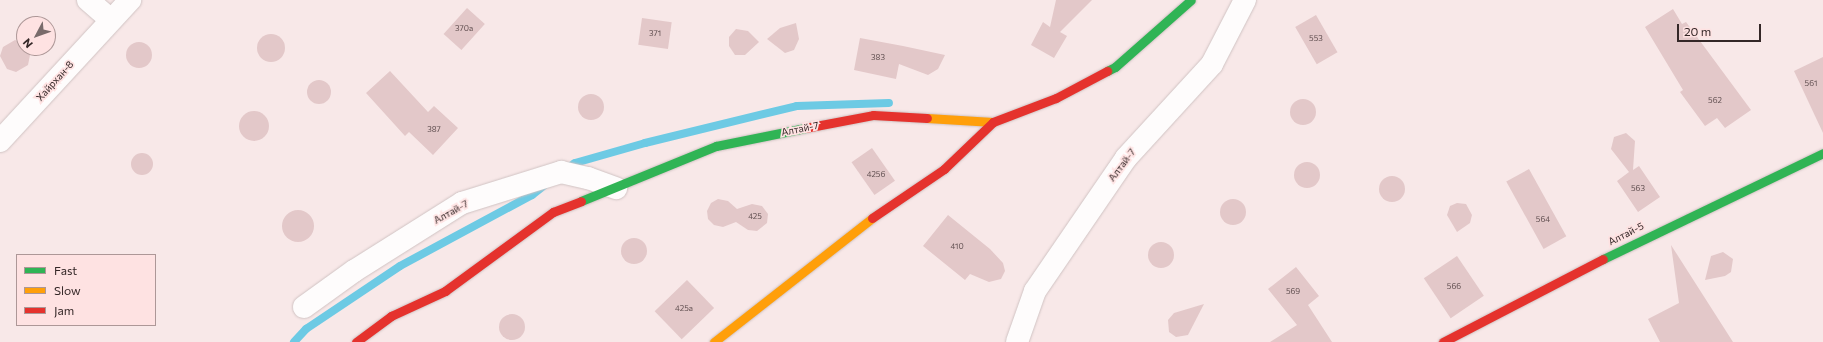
<!DOCTYPE html>
<meta charset="utf-8">
<style>
body{margin:0}
#map{position:relative;width:1823px;height:342px;overflow:hidden;background:#f8e8e8;font-family:Commissioner,sans-serif}
div>[style]{position:absolute}
[style*='--x']{left:calc(var(--x)*1px);top:calc(var(--y)*1px);width:calc(var(--w)*1px);rotate:calc(var(--a)*1deg)}
.stream>*{height:8px;margin:-4px;padding:0 4px;transform-origin:4px;border-radius:4px;background:#6dcae4}
.building>*{inset:0;background:#e3c8c9;transform-origin:0 0}
.round{border-radius:50%}
.roads{filter:drop-shadow(0 0 1px #d0c3c3) drop-shadow(0 0 1px #d0c3c3)}
.street>*{height:22px;margin:-11px;padding:0 11px;transform-origin:11px;border-radius:11px;background:#fefcfc}
.fast>*{height:9px;margin:-4.5px;padding:0 4.5px;transform-origin:4.5px;border-radius:4.5px;background:#30b455}
.slow>*{height:9px;margin:-4.5px;padding:0 4.5px;transform-origin:4.5px;border-radius:4.5px;background:#ff9f0a}
.jam>*{height:9px;margin:-4.5px;padding:0 4.5px;transform-origin:4.5px;border-radius:4.5px;background:#e5322d}
span{translate:-50% -50%;white-space:nowrap;text-align:center;line-height:1.15;-webkit-text-stroke:3.5px #fee2e2;paint-order:stroke}
.number-label{font-size:8px;color:#604f50}
.number-label span{-webkit-text-stroke-width:0}
.street-label{font-size:10px;color:#342727}
.legend{position:absolute;left:16px;top:254px;width:140px;height:72px;box-sizing:border-box;background:#fee2e2;border:1px solid #ad9797;margin:0;padding:5px 7px;list-style:none;font-size:12px;color:#342727}
.legend li{display:flex;align-items:center;gap:8px;height:20px}
.legend b{width:20px;border:1px solid #ad9797}
.north{position:absolute;left:16px;top:16px;width:40px;height:40px;box-sizing:border-box;background:#fee2e2;border:1px solid #ad9797;border-radius:50%;rotate:229deg;font-size:11px;font-weight:700;line-height:16px;text-align:center;color:#342727}
.north::after{content:'';display:block;margin:auto;width:14px;height:18px;background:#796b6b;clip-path:polygon(50% 0,100% 100%,50% 72%,0 100%)}
.scale{position:absolute;left:1677px;top:24px;width:84px;height:18px;box-sizing:border-box;border:2px solid #342727;border-top:0;padding-left:5px;font-size:12px;line-height:14px;white-space:nowrap;color:#342727;-webkit-text-stroke:3px #fee2e2;paint-order:stroke}
</style>
<div id="map">
<div class="stream">
<div style="--x:565;--y:170;--w:12;--a:-35"></div>
<div style="--x:575;--y:163;--w:73;--a:-15.9"></div>
<div style="--x:645;--y:143;--w:156;--a:-13.7"></div>
<div style="--x:797;--y:106;--w:92;--a:-1.9"></div>
<div style="--x:294;--y:342;--w:18;--a:-47"></div>
<div style="--x:306;--y:329;--w:113;--a:-33.8"></div>
<div style="--x:400;--y:266;--w:150;--a:-28.3"></div>
<div style="--x:532;--y:195;--w:16;--a:-38"></div>
</div>
<div class="building">
<div style="clip-path:polygon(1056px 0,1092px 0,1060px 32px,1067px 36px,1054px 58px,1031px 45px,1043px 22px,1050px 27px)"></div>
<div style="left:467px;top:8px;width:24px;height:35px;rotate:42deg"></div>
<div style="clip-path:polygon(1673px 9px,1682px 24px,1686px 22px,1751px 110px,1725px 128px,1717px 118px,1705px 126px,1680px 92px,1683px 90px,1645px 27px)"></div>
<div style="left:1316px;top:15px;width:43px;height:24px;rotate:60deg"></div>
<div style="left:642px;top:18px;width:30px;height:27px;rotate:8deg"></div>
<div style="clip-path:polygon(796px 23px,799px 39px,794px 50px,785px 53px,767px 39px,780px 28px)"></div>
<div style="clip-path:polygon(736px 29px,748px 31px,759px 42px,745px 55px,735px 55px,729px 46px,729px 37px)"></div>
<div class="round" style="left:257px;top:34px;width:28px;height:28px"></div>
<div style="clip-path:polygon(860px 38px,903px 46px,945px 55px,938px 69px,928px 75px,899px 64px,896px 79px,854px 70px)"></div>
<div style="clip-path:polygon(15px 40px,24px 44px,24px 48px,28px 48px,30px 55px,28px 65px,16px 72px,7px 69px,0 56px,3px 47px)"></div>
<div class="round" style="left:126px;top:42px;width:26px;height:26px"></div>
<div style="clip-path:polygon(1823px 57px,1823px 133px,1794px 71px)"></div>
<div style="clip-path:polygon(390px 71px,428px 112px,434px 106px,458px 128px,433px 155px,409px 132px,405px 136px,366px 93px)"></div>
<div class="round" style="left:307px;top:80px;width:24px;height:24px"></div>
<div class="round" style="left:578px;top:94px;width:26px;height:26px"></div>
<div class="round" style="left:1290px;top:99px;width:26px;height:26px"></div>
<div class="round" style="left:239px;top:111px;width:30px;height:30px"></div>
<div style="clip-path:polygon(1626px 133px,1635px 141px,1633px 170px,1639px 166px,1660px 197px,1638px 212px,1617px 181px,1629px 172px,1611px 149px,1614px 137px)"></div>
<div style="left:872px;top:148px;width:40px;height:25px;rotate:55deg"></div>
<div class="round" style="left:131px;top:153px;width:22px;height:22px"></div>
<div class="round" style="left:1294px;top:162px;width:26px;height:26px"></div>
<div style="left:1529px;top:169px;width:77px;height:26px;rotate:61deg"></div>
<div class="round" style="left:1379px;top:176px;width:26px;height:26px"></div>
<div style="clip-path:polygon(718px 199px,728px 201px,737px 209px,752px 204px,762px 206px,768px 214px,767px 223px,757px 231px,748px 230px,736px 222px,723px 227px,714px 225px,708px 219px,707px 211px,711px 203px)"></div>
<div class="round" style="left:1220px;top:199px;width:26px;height:26px"></div>
<div style="clip-path:polygon(1457px 203px,1466px 204px,1472px 215px,1470px 223px,1457px 232px,1447px 215px,1450px 206px)"></div>
<div class="round" style="left:282px;top:210px;width:32px;height:32px"></div>
<div style="clip-path:polygon(948px 215px,990px 249px,1003px 263px,1005px 271px,1001px 279px,989px 282px,970px 274px,965px 280px,923px 246px)"></div>
<div class="round" style="left:621px;top:238px;width:26px;height:26px"></div>
<div class="round" style="left:1148px;top:242px;width:26px;height:26px"></div>
<div style="clip-path:polygon(1671px 245px,1733px 342px,1660px 342px,1648px 319px,1679px 303px)"></div>
<div style="clip-path:polygon(1723px 252px,1733px 259px,1731px 272px,1725px 276px,1705px 280px,1711px 256px)"></div>
<div style="left:1457px;top:256px;width:48px;height:40px;rotate:56deg"></div>
<div style="clip-path:polygon(1296px 267px,1319px 296px,1308px 305px,1332px 342px,1270px 342px,1297px 325px,1268px 289px)"></div>
<div style="left:687px;top:280px;width:39px;height:45px;rotate:46deg"></div>
<div style="clip-path:polygon(1204px 304px,1188px 335px,1176px 337px,1169px 332px,1168px 320px,1174px 313px)"></div>
<div class="round" style="left:499px;top:314px;width:26px;height:26px"></div>
</div>
<div class="roads">
<div class="street">
<div style="--x:88;--y:0;--w:30;--a:41"></div>
<div style="--x:0;--y:141;--w:192;--a:-47.3"></div>
<div style="--x:304;--y:307;--w:62;--a:-35.8"></div>
<div style="--x:354;--y:271;--w:128;--a:-32.2"></div>
<div style="--x:462;--y:203;--w:104;--a:-17.4"></div>
<div style="--x:561;--y:172;--w:28;--a:13"></div>
<div style="--x:588;--y:178;--w:30;--a:20"></div>
<div style="--x:1017;--y:342;--w:54;--a:-70.6"></div>
<div style="--x:1035;--y:291;--w:161;--a:-55.6"></div>
<div style="--x:1126;--y:158;--w:127;--a:-47.5"></div>
<div style="--x:1212;--y:64;--w:72;--a:-62.7"></div>
</div>
<div class="fast">
<div style="--x:1107;--y:71;--w:9;--a:-27"></div>
<div style="--x:1115;--y:67;--w:101;--a:-41.4"></div>
<div style="--x:581;--y:201;--w:146;--a:-22.2"></div>
<div style="--x:716;--y:146;--w:91;--a:-11.4"></div>
<div style="--x:1603;--y:259;--w:244;--a:-25.7"></div>
</div>
<div class="slow">
<div style="--x:927;--y:118;--w:66;--a:3.5"></div>
<div style="--x:714;--y:342;--w:201;--a:-38.1"></div>
</div>
<div class="jam">
<div style="--x:805;--y:128;--w:69;--a:-10.8"></div>
<div style="--x:873;--y:115;--w:54;--a:3.2"></div>
<div style="--x:872;--y:218;--w:87;--a:-34.2"></div>
<div style="--x:944;--y:169;--w:68;--a:-43.8"></div>
<div style="--x:993;--y:122;--w:67;--a:-20.9"></div>
<div style="--x:1056;--y:98;--w:58;--a:-27.9"></div>
<div style="--x:356;--y:342;--w:44;--a:-36.6"></div>
<div style="--x:391;--y:316;--w:60;--a:-24.8"></div>
<div style="--x:445;--y:291;--w:134;--a:-36.2"></div>
<div style="--x:553;--y:212;--w:30;--a:-21"></div>
<div style="--x:1443;--y:342;--w:180;--a:-27.4"></div>
</div>
</div>
<div class="number-label">
<span style="left:464px;top:29px">370а</span>
<span style="left:655px;top:34px">371</span>
<span style="left:1316px;top:39px">553</span>
<span style="left:878px;top:58px">383</span>
<span style="left:1811px;top:84px">561</span>
<span style="left:1715px;top:101px">562</span>
<span style="left:434px;top:130px">387</span>
<span style="left:876px;top:175px">425б</span>
<span style="left:1638px;top:189px">563</span>
<span style="left:755px;top:217px">425</span>
<span style="left:1543px;top:220px">564</span>
<span style="left:957px;top:247px">410</span>
<span style="left:1454px;top:287px">566</span>
<span style="left:1293px;top:292px">569</span>
<span style="left:684px;top:309px">425а</span>
</div>
<div class="street-label">
<span style="left:55px;top:81px;rotate:-48deg">Хайрхан-8</span>
<span style="left:800px;top:129px;rotate:-11deg">Алтай-7</span>
<span style="left:1122px;top:165px;rotate:-53deg">Алтай-7</span>
<span style="left:451px;top:212px;rotate:-29deg">Алтай-7</span>
<span style="left:1626px;top:234px;rotate:-27deg">Алтай-5</span>
</div>
<ul class="legend">
<li><b style="height:5px;background:#30b455"></b>Fast</li>
<li><b style="height:5px;background:#ff9f0a"></b>Slow</li>
<li><b style="height:5px;background:#e5322d"></b>Jam</li>
</ul>
<div class="north">N</div>
<div class="scale">20 m</div>
</div>
